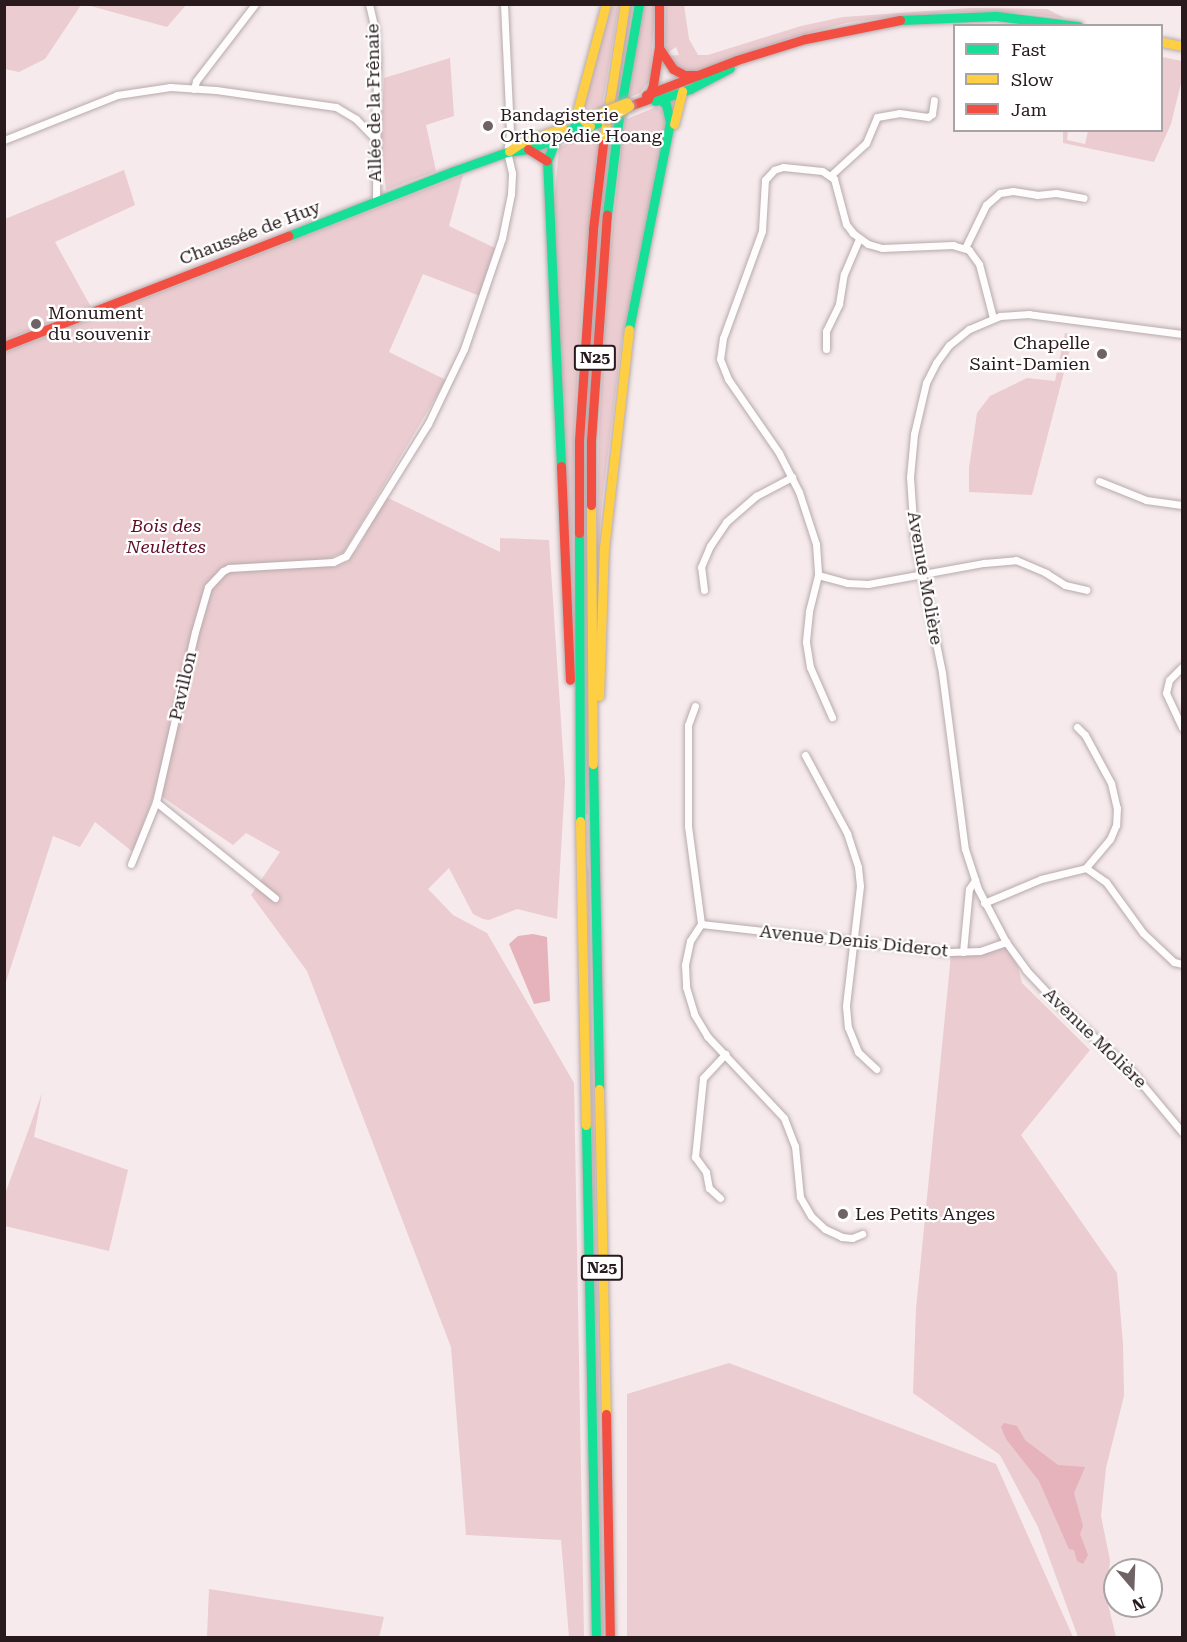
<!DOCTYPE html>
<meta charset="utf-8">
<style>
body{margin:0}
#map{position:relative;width:1187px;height:1642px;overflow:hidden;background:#f6eaec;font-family:"Roboto Serif",serif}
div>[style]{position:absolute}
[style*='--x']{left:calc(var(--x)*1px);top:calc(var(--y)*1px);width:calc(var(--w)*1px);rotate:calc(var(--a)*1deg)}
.green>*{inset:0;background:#ebccd0}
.water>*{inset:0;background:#e6b2bb}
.roads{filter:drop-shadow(0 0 2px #b6aaac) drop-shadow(0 0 2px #b6aaac)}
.street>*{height:7px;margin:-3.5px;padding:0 3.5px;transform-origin:3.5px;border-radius:3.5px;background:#fefcfc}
.fast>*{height:9px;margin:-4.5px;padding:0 4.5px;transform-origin:4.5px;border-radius:4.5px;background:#16e098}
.slow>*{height:9px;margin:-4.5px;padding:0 4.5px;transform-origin:4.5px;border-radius:4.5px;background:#ffcf43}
.jam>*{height:9px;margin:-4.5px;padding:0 4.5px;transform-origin:4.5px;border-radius:4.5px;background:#f24e42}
.bridges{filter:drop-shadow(0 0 2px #b6aaac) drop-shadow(0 0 2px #b6aaac)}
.slow-bridge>*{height:9px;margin:-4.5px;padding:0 4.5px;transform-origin:4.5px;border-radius:4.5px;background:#ffcf43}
.dots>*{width:16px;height:16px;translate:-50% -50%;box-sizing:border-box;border:3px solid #fff;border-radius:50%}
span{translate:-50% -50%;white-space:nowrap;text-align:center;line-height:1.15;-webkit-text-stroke:4.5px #fff;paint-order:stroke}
.shield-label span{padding:2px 4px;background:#fff;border:2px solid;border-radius:4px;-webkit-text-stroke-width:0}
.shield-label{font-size:16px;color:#281a1d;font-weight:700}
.street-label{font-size:18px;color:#281a1d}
.poi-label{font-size:18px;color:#281a1d}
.left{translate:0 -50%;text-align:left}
.right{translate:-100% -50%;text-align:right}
.park-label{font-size:18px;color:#600e29;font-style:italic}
.frame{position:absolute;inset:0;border:6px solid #281a1d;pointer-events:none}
.legend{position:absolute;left:953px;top:24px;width:210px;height:108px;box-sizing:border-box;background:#fff;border:2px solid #a9a3a5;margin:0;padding:8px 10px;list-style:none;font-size:18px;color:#281a1d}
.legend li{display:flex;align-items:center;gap:12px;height:30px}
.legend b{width:30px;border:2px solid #a9a3a5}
.north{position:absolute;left:1103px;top:1558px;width:60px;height:60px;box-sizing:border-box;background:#fff;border:2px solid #a9a3a5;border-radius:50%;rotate:161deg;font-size:16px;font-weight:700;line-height:24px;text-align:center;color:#281a1d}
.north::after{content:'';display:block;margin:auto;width:21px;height:27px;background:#706365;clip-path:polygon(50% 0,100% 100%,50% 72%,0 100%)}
</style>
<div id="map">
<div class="green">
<div style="clip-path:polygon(5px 4px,81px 4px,81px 5px,45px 59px,19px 72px,5px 69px)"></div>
<div style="clip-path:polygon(643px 4px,655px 5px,650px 80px,640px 93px,630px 97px,627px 119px,656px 107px,662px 110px,666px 123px,622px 341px,602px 502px,596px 581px,599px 433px,607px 282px,623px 131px)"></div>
<div style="clip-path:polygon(87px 5px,186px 5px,167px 27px)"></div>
<div style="clip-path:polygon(612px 5px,619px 5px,603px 101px,583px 282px,574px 436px,572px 621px,554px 204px,559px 147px,597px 131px,600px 109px,584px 114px,584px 100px)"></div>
<div style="clip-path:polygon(630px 5px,633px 5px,610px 144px,600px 234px,588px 814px,585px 814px,582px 628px,589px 337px,607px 144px)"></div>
<div style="clip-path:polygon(666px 5px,684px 5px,689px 39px,698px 55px,708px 55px,801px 26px,843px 17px,970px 8px,1047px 9px,1065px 18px,1025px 13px,963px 12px,881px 18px,846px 23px,791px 38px,694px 72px,679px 68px,667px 56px,679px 55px,676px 47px,666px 54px,665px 49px)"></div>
<div style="clip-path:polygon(1162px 57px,1182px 61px,1182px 79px,1171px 124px,1154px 162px,1063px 143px,1063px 131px,1068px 131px,1067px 140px,1085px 144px,1088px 131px,1162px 130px)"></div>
<div style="clip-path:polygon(450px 58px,454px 116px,426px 125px,436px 171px,386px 190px,381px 142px,384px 78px)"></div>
<div style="clip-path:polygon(124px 170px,135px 205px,55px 242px,91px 307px,5px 340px,5px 219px)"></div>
<div style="clip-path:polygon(463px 175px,449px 226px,497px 249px,480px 296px,423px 274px,389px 352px,446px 380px,344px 552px,327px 559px,324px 566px,335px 567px,347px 562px,358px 548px,386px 497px,500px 552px,500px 538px,549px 540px,565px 782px,557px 919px,517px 909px,489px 920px,483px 919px,473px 914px,449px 868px,428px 889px,453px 915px,487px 933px,574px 1083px,584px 1637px,569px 1637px,561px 1540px,466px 1535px,451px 1347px,307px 971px,251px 895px,280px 852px,246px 833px,233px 845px,155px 792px,133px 852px,95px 822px,80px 847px,53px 836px,5px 985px,5px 352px)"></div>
<div style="clip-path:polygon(1065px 333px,1074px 334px,1032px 495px,969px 492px,969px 468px,977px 413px,990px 396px,1027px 378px,1055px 381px)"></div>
<div style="clip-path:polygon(587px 865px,589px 872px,604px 1638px,601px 1637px)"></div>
<div style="clip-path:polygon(1006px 947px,1018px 967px,1022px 983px,1090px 1050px,1021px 1135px,1117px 1273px,1123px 1344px,1124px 1396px,1106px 1468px,1101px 1516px,1110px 1560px,1107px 1600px,1116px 1637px,1078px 1637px,1038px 1527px,1000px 1455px,913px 1393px,916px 1309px,951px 955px,981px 955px)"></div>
<div style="clip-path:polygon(42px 1093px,34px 1137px,128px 1170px,109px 1251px,5px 1226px,5px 1194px)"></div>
<div style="clip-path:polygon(729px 1363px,996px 1464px,1073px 1637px,627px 1637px,627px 1394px)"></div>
<div style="clip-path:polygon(209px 1589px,384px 1617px,379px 1637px,207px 1637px)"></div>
</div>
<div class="water">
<div style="clip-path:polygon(533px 934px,547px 937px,550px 1001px,534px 1004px,509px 944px,518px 936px)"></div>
<div style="clip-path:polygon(1004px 1423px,1017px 1426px,1025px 1440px,1058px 1465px,1085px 1467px,1074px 1493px,1083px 1526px,1080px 1534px,1088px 1555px,1083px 1564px,1077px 1561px,1074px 1550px,1069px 1549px,1039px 1481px,1006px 1439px,1001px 1427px)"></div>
</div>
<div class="roads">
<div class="street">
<div style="--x:369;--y:4;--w:28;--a:77"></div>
<div style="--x:375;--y:31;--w:27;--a:86"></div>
<div style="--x:377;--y:58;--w:143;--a:90.4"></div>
<div style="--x:194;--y:89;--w:8;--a:-76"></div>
<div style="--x:196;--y:81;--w:97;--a:-52.5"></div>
<div style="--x:4;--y:140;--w:122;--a:-21.7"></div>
<div style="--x:117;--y:95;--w:54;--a:-8.6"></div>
<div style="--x:170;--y:87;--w:46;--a:3.7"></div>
<div style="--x:216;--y:90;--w:121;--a:8.1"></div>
<div style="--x:336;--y:107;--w:23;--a:31"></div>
<div style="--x:356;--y:119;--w:29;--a:46"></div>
<div style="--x:830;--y:176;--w:49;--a:-42.5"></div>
<div style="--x:866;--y:143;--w:28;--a:-67"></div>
<div style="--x:877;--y:117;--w:22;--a:-10"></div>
<div style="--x:899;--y:113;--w:29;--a:8"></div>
<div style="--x:928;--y:117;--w:5;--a:-37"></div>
<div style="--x:932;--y:114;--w:14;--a:-82"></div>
<div style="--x:965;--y:248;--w:48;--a:-64"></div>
<div style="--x:986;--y:205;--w:18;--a:-41"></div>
<div style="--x:1000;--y:193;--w:13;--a:-9"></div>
<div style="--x:1013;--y:191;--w:24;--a:9"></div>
<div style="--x:1037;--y:195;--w:19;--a:-6"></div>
<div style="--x:1056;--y:193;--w:28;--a:10"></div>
<div style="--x:993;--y:318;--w:56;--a:-104.5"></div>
<div style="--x:979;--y:264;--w:17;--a:-126"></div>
<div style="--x:969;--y:250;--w:17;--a:-163"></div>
<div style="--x:953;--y:245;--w:71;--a:177.6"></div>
<div style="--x:882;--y:248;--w:15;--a:-164"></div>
<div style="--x:868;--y:244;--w:19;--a:-144"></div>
<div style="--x:853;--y:233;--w:11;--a:-128"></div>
<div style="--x:846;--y:224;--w:47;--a:-104.9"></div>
<div style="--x:834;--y:179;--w:14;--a:-146"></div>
<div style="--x:822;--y:171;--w:39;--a:-174"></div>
<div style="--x:783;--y:167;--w:9;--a:162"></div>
<div style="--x:774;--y:170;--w:13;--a:132"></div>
<div style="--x:765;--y:180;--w:51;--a:93.4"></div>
<div style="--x:762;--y:231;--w:114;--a:110"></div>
<div style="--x:723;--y:338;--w:21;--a:98"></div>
<div style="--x:720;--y:359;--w:22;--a:68"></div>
<div style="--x:728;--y:379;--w:90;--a:55.4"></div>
<div style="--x:779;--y:453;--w:44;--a:62.9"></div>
<div style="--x:799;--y:492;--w:55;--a:71.9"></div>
<div style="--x:816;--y:544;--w:31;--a:86"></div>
<div style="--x:818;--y:575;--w:30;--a:15"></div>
<div style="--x:847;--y:583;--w:21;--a:3"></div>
<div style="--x:868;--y:584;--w:118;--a:-10.3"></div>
<div style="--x:984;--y:563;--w:32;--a:-5"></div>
<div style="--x:1016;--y:560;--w:33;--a:23"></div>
<div style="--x:1046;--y:573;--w:22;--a:32"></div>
<div style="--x:1065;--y:585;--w:22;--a:13"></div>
<div style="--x:1182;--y:334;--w:154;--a:-172.6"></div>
<div style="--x:1029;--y:314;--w:29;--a:176"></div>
<div style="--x:1000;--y:316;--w:34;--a:157"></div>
<div style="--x:969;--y:329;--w:26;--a:141"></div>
<div style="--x:949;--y:345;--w:22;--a:126"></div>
<div style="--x:936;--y:363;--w:22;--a:117"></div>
<div style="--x:926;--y:383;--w:52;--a:103.2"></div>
<div style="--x:914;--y:434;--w:43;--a:95.3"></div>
<div style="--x:910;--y:477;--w:59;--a:86.1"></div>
<div style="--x:914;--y:536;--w:140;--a:78.4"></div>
<div style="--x:942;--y:673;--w:177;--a:82.6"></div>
<div style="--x:965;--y:849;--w:42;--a:72"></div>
<div style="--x:978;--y:889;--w:60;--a:62.2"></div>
<div style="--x:1006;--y:942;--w:34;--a:54"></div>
<div style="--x:1026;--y:970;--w:44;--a:46.8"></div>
<div style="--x:1056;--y:1002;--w:103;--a:42.6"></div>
<div style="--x:1132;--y:1072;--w:78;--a:50.2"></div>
<div style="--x:826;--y:349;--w:18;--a:-90"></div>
<div style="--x:826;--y:331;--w:30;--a:-64"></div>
<div style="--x:839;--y:304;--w:30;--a:-81"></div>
<div style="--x:844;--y:274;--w:39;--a:-67"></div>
<div style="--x:1099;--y:481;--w:51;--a:22"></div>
<div style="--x:1146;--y:500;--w:36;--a:8"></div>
<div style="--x:818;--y:575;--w:38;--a:104"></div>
<div style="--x:809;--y:612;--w:30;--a:96"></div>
<div style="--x:806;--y:642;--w:25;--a:81"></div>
<div style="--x:810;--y:667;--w:55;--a:66.3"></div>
<div style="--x:704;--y:590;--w:23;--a:-97"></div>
<div style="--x:701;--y:567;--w:23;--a:-67"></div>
<div style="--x:710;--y:546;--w:29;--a:-56"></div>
<div style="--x:726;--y:522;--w:40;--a:-41"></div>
<div style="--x:756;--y:496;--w:41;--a:-27.8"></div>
<div style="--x:1182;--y:667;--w:18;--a:135"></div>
<div style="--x:1169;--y:680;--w:13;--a:103"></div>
<div style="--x:1166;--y:693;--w:38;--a:65"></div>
<div style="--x:695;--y:706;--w:20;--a:110"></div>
<div style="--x:688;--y:725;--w:101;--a:90"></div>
<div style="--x:688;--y:826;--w:99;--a:82.4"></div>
<div style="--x:1077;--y:727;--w:11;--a:45"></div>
<div style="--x:1085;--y:735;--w:55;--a:61.6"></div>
<div style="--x:1111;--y:783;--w:26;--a:77"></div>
<div style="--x:1117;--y:808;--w:17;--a:93"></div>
<div style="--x:1116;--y:825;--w:15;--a:113"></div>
<div style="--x:1110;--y:839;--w:38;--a:130"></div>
<div style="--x:805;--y:755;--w:89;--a:61.7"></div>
<div style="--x:847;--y:833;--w:36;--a:72"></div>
<div style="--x:858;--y:867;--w:19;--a:84"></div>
<div style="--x:860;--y:886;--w:121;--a:96.7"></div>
<div style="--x:846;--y:1006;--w:21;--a:85"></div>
<div style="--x:848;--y:1027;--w:27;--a:68"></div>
<div style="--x:858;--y:1052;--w:25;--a:43"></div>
<div style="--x:156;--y:802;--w:153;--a:38.9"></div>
<div style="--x:131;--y:864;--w:67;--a:-68"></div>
<div style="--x:156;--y:802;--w:174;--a:-77.1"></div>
<div style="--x:195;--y:632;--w:47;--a:-73.9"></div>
<div style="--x:208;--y:587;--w:22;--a:-47"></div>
<div style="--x:223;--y:571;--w:7;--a:-27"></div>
<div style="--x:229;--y:568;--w:104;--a:-3.3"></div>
<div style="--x:333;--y:562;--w:14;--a:-25"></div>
<div style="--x:346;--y:556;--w:155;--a:-58.2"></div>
<div style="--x:428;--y:424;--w:83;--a:-64.4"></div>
<div style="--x:464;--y:349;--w:117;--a:-71.1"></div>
<div style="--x:502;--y:238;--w:45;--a:-78.4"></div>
<div style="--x:511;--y:194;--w:21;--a:-87"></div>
<div style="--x:512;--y:173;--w:22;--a:-103"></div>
<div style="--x:507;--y:152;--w:20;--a:-81"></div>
<div style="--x:510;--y:132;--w:128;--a:-92.7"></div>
<div style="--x:984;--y:903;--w:62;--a:-22.8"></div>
<div style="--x:1041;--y:879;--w:46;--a:-13.7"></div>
<div style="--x:1086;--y:868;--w:24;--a:35"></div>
<div style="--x:1106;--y:882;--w:63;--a:54"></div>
<div style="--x:1143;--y:933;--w:42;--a:43.1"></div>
<div style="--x:1174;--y:962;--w:8;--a:14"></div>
<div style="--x:701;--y:924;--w:20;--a:123"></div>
<div style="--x:690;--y:941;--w:25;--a:102"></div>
<div style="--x:685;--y:965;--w:22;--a:87"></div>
<div style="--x:686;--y:987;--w:28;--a:73"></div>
<div style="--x:694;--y:1014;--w:26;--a:59"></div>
<div style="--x:707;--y:1036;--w:112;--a:46.8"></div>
<div style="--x:784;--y:1118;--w:30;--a:69"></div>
<div style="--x:795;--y:1146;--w:51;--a:84.4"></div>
<div style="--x:800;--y:1197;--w:22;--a:60"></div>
<div style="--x:811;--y:1216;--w:19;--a:43"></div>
<div style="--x:825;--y:1229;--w:19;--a:25"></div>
<div style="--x:842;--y:1237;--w:10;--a:6"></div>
<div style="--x:852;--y:1238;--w:11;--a:-22"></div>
<div style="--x:701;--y:924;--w:251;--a:6.4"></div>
<div style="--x:950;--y:952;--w:30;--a:-2"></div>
<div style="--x:980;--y:951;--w:28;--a:-19"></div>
<div style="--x:963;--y:952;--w:63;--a:-84.6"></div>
<div style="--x:969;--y:889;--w:11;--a:-56"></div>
<div style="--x:720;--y:1198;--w:15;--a:-138"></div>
<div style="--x:709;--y:1188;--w:16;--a:-101"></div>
<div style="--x:706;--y:1172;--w:19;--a:-126"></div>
<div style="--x:695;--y:1157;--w:79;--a:-84.2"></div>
<div style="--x:703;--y:1078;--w:33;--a:-47"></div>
</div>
<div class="fast">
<div style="--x:900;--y:20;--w:96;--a:-2.4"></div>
<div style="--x:996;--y:16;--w:83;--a:7"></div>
<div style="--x:655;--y:101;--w:37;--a:-19"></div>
<div style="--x:690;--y:89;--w:45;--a:-27.7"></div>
<div style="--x:607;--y:215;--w:92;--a:-83.1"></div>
<div style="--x:618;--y:124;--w:122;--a:-80.1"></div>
<div style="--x:288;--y:236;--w:178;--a:-21.4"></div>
<div style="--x:454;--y:171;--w:56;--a:-19.7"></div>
<div style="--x:507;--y:152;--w:21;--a:-8"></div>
<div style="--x:528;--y:149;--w:75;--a:-20.4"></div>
<div style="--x:629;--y:329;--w:211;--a:-78.8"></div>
<div style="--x:670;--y:122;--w:18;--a:-103"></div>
<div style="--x:666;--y:104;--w:19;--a:-145"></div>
<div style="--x:561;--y:466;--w:305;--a:-92.6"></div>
<div style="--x:547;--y:161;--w:29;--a:-68"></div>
<div style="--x:558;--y:134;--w:15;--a:-20"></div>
<div style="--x:572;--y:129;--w:9;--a:-49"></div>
<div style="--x:579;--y:533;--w:288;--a:89.8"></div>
<div style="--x:593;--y:764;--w:325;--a:88.9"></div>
<div style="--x:586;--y:1125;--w:513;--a:88.88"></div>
</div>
<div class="slow">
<div style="--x:1162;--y:42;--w:20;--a:11"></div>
<div style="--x:674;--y:124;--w:34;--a:-76"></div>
<div style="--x:590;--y:126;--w:12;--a:-138"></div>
<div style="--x:581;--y:118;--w:9;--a:-108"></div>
<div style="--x:578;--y:109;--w:109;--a:-75.1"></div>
<div style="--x:603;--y:144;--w:142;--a:-81.1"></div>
<div style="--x:509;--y:151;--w:14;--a:-34"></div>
<div style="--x:521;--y:143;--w:44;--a:-20.1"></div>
<div style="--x:591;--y:505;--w:259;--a:89.6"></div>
<div style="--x:599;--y:696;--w:148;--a:-88.1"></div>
<div style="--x:604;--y:548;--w:220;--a:-83.5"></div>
<div style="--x:580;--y:821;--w:304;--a:88.9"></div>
<div style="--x:599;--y:1089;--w:325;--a:88.8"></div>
</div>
<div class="jam">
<div style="--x:659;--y:48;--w:25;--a:56"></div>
<div style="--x:673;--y:69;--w:13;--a:27"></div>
<div style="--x:685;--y:75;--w:12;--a:0"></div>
<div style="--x:646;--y:95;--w:97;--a:-21"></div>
<div style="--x:737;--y:60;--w:71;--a:-17.2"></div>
<div style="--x:805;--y:39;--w:97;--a:-11.3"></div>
<div style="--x:629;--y:106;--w:20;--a:-20"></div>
<div style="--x:648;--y:99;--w:15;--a:-70"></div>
<div style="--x:653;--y:85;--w:37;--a:-81"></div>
<div style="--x:659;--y:48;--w:44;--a:-90"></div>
<div style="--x:528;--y:149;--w:22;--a:32"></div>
<div style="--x:4;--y:346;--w:305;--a:-21.2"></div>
<div style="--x:561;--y:466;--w:214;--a:87.6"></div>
<div style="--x:591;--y:505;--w:64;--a:-90"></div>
<div style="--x:591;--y:441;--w:227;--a:-86"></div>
<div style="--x:579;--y:533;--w:92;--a:-90"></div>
<div style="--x:579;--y:441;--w:212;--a:-86.2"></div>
<div style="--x:593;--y:229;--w:86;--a:-83.3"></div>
<div style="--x:606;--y:1414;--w:224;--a:89"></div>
</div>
</div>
<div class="bridges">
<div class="slow-bridge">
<div style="--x:599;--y:113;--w:30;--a:-21"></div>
<div style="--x:608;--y:119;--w:25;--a:-32"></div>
</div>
</div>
<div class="dots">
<div style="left:488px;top:126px;background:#706365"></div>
<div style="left:36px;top:324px;background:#706365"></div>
<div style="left:1102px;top:354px;background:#706365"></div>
<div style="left:843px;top:1214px;background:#706365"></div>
</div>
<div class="shield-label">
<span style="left:595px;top:358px">N25</span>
<span style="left:602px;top:1268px">N25</span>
</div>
<div class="street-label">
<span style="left:374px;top:103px;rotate:-91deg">Allée de la Frênaie</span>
<span style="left:250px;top:233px;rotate:-21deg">Chaussée de Huy</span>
<span style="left:925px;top:578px;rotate:80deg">Avenue Molière</span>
<span style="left:183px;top:686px;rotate:-77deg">Pavillon</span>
<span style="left:854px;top:941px;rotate:6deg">Avenue Denis Diderot</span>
<span style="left:1095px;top:1038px;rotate:44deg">Avenue Molière</span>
</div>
<div class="poi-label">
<span class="left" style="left:500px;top:126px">Bandagisterie<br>Orthopédie Hoang</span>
<span class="left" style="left:48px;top:324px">Monument<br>du souvenir</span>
<span class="right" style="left:1090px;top:354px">Chapelle<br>Saint-Damien</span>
<span class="left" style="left:855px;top:1214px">Les Petits Anges</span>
</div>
<div class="park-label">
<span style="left:166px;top:537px">Bois des<br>Neulettes</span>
</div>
<div class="frame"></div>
<ul class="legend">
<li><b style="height:8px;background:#16e098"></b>Fast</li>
<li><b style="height:8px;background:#ffcf43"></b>Slow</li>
<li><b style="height:8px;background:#f24e42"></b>Jam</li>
</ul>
<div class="north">N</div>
</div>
